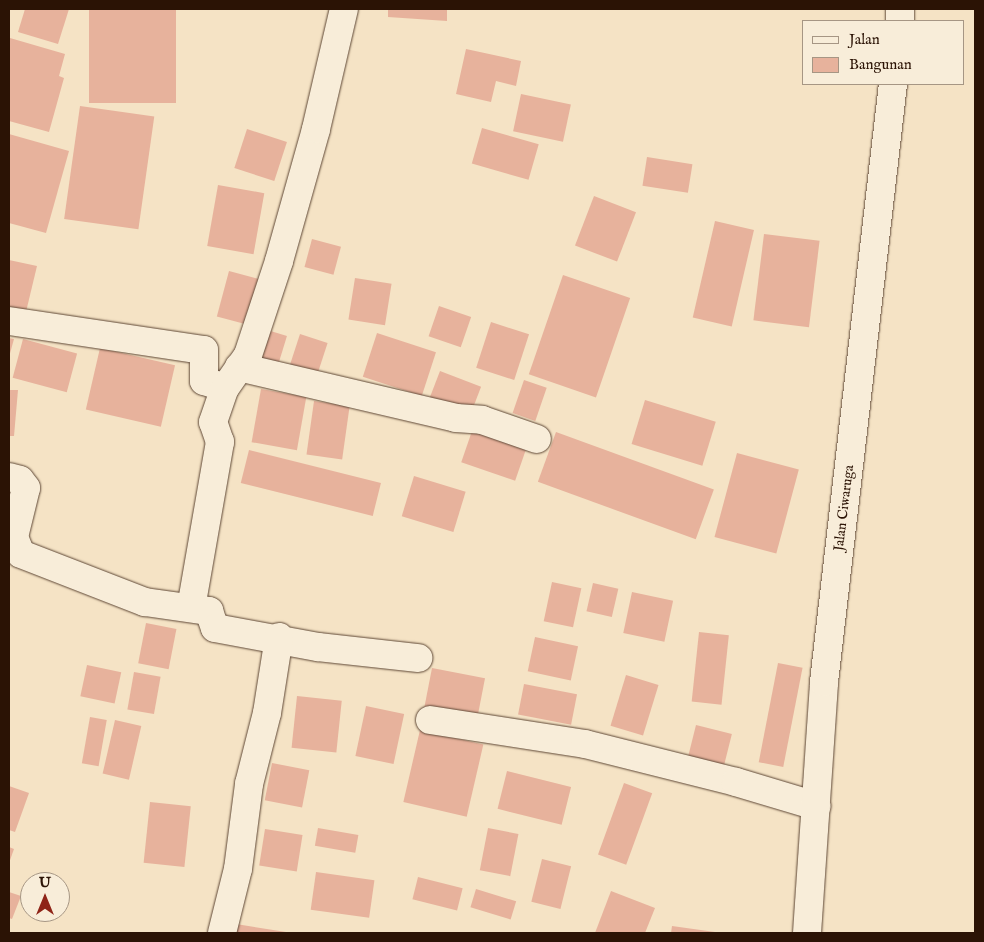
<!DOCTYPE html>
<style>
body{margin:0}
#map{position:relative;width:984px;height:942px;overflow:hidden;background:#f5e3c5;font-family:"IM FELL English",serif}
div>[style]{position:absolute}
[style*='--x']{left:calc(var(--x)*1px);top:calc(var(--y)*1px);width:calc(var(--w)*1px);rotate:calc(var(--a)*1deg)}
.building>*{inset:0;background:#e7b29c;transform-origin:0 0}
.roads{filter:drop-shadow(0 0 1px #5e4735) drop-shadow(0 0 1px #5e4735)}
.street>*{height:28px;margin:-14px;padding:0 14px;transform-origin:14px;border-radius:14px;background:#f8edd9}
.secondary>*{height:28px;margin:-14px;padding:0 14px;transform-origin:14px;border-radius:14px;background:#f8edd9}
span{translate:-50% -50%;white-space:nowrap;text-align:center;line-height:1.15;-webkit-text-stroke:4px #f8edd9;paint-order:stroke}
.street-label{font-size:14px;color:#2b1305}
.frame{position:absolute;inset:0;border:10px solid #2b1305;pointer-events:none}
.legend{position:absolute;left:802px;top:20px;width:162px;height:65px;box-sizing:border-box;background:#f8edd9;border:1px solid #a69684;margin:0;padding:6px 9px;list-style:none;font-size:15px;color:#2b1305}
.legend li{display:flex;align-items:center;gap:10px;height:25px}
.legend b{width:25px;border:1px solid #a69684}
.north{position:absolute;left:20px;top:872px;width:50px;height:50px;box-sizing:border-box;background:#f8edd9;border:1px solid #a69684;border-radius:50%;rotate:0deg;font-size:14px;font-weight:700;line-height:20px;text-align:center;color:#2b1305}
.north::after{content:'';display:block;margin:auto;width:18px;height:22px;background:#8f2418;clip-path:polygon(50% 0,100% 100%,50% 72%,0 100%)}
</style>
<div id="map">
<div class="building">
<div style="clip-path:polygon(25px 9px,69px 9px,58px 44px,18px 32px)"></div>
<div style="left:89px;top:9px;width:87px;height:94px"></div>
<div style="clip-path:polygon(388px 9px,447px 9px,447px 21px,388px 17px)"></div>
<div style="clip-path:polygon(10px 38px,65px 54px,59px 76px,64px 78px,49px 132px,9px 121px)"></div>
<div style="clip-path:polygon(466px 49px,521px 61px,516px 86px,496px 81px,491px 102px,456px 94px)"></div>
<div style="left:521px;top:94px;width:51px;height:38px;rotate:12deg"></div>
<div style="left:80px;top:106px;width:75px;height:114px;rotate:8deg"></div>
<div style="left:482px;top:128px;width:59px;height:37px;rotate:16deg"></div>
<div style="left:247px;top:129px;width:42px;height:41px;rotate:18deg"></div>
<div style="clip-path:polygon(9px 134px,69px 151px,46px 233px,9px 223px)"></div>
<div style="left:647px;top:157px;width:46px;height:29px;rotate:9deg"></div>
<div style="left:218px;top:185px;width:47px;height:62px;rotate:10deg"></div>
<div style="left:594px;top:196px;width:45px;height:53px;rotate:21deg"></div>
<div style="left:715px;top:221px;width:40px;height:99px;rotate:13deg"></div>
<div style="left:764px;top:234px;width:56px;height:87px;rotate:7deg"></div>
<div style="left:312px;top:239px;width:30px;height:29px;rotate:15deg"></div>
<div style="clip-path:polygon(9px 260px,37px 266px,25px 316px,9px 313px)"></div>
<div style="left:229px;top:271px;width:35px;height:47px;rotate:15deg"></div>
<div style="left:563px;top:275px;width:71px;height:105px;rotate:19deg"></div>
<div style="left:355px;top:278px;width:37px;height:42px;rotate:9deg"></div>
<div style="left:439px;top:306px;width:34px;height:32px;rotate:19deg"></div>
<div style="left:491px;top:322px;width:40px;height:48px;rotate:18deg"></div>
<div style="left:264px;top:329px;width:24px;height:34px;rotate:17deg"></div>
<div style="left:377px;top:333px;width:62px;height:46px;rotate:18deg"></div>
<div style="left:300px;top:334px;width:29px;height:34px;rotate:18deg"></div>
<div style="clip-path:polygon(9px 338px,14px 339px,9px 357px)"></div>
<div style="left:23px;top:339px;width:56px;height:40px;rotate:15deg"></div>
<div style="left:100px;top:348px;width:77px;height:63px;rotate:13deg"></div>
<div style="left:440px;top:371px;width:44px;height:30px;rotate:21deg"></div>
<div style="left:524px;top:380px;width:24px;height:35px;rotate:19deg"></div>
<div style="left:261px;top:389px;width:46px;height:54px;rotate:10deg"></div>
<div style="clip-path:polygon(9px 390px,18px 390px,14px 436px,9px 436px)"></div>
<div style="left:645px;top:400px;width:74px;height:46px;rotate:17deg"></div>
<div style="left:314px;top:401px;width:36px;height:54px;rotate:8deg"></div>
<div style="left:472px;top:431px;width:57px;height:33px;rotate:19deg"></div>
<div style="left:556px;top:432px;width:168px;height:53px;rotate:20deg"></div>
<div style="left:249px;top:450px;width:136px;height:34px;rotate:14deg"></div>
<div style="left:737px;top:453px;width:64px;height:87px;rotate:15deg"></div>
<div style="left:414px;top:476px;width:54px;height:42px;rotate:17deg"></div>
<div style="left:552px;top:582px;width:30px;height:40px;rotate:12deg"></div>
<div style="left:593px;top:583px;width:26px;height:29px;rotate:13deg"></div>
<div style="left:632px;top:592px;width:42px;height:42px;rotate:12deg"></div>
<div style="left:146px;top:623px;width:31px;height:41px;rotate:11deg"></div>
<div style="left:699px;top:632px;width:30px;height:70px;rotate:6deg"></div>
<div style="left:535px;top:637px;width:44px;height:35px;rotate:12deg"></div>
<div style="left:778px;top:663px;width:25px;height:101px;rotate:11deg"></div>
<div style="left:87px;top:665px;width:35px;height:32px;rotate:12deg"></div>
<div style="left:432px;top:668px;width:54px;height:45px;rotate:11deg"></div>
<div style="left:134px;top:672px;width:27px;height:38px;rotate:10deg"></div>
<div style="left:626px;top:675px;width:34px;height:53px;rotate:17deg"></div>
<div style="left:524px;top:684px;width:54px;height:31px;rotate:11deg"></div>
<div style="left:297px;top:696px;width:45px;height:52px;rotate:6deg"></div>
<div style="left:366px;top:706px;width:39px;height:51px;rotate:12deg"></div>
<div style="left:90px;top:717px;width:17px;height:47px;rotate:10deg"></div>
<div style="left:115px;top:720px;width:27px;height:55px;rotate:13deg"></div>
<div style="left:696px;top:725px;width:37px;height:36px;rotate:14deg"></div>
<div style="left:420px;top:730px;width:65px;height:74px;rotate:13deg"></div>
<div style="left:272px;top:763px;width:38px;height:38px;rotate:11deg"></div>
<div style="left:507px;top:771px;width:66px;height:39px;rotate:14deg"></div>
<div style="left:624px;top:783px;width:30px;height:76px;rotate:20deg"></div>
<div style="clip-path:polygon(9px 786px,29px 793px,15px 832px,9px 830px)"></div>
<div style="left:150px;top:802px;width:41px;height:61px;rotate:6deg"></div>
<div style="left:318px;top:828px;width:41px;height:18px;rotate:10deg"></div>
<div style="left:488px;top:828px;width:31px;height:43px;rotate:11deg"></div>
<div style="left:265px;top:829px;width:38px;height:37px;rotate:9deg"></div>
<div style="clip-path:polygon(9px 847px,14px 849px,9px 863px)"></div>
<div style="left:542px;top:859px;width:30px;height:44px;rotate:14deg"></div>
<div style="left:316px;top:872px;width:59px;height:38px;rotate:8deg"></div>
<div style="left:418px;top:877px;width:46px;height:23px;rotate:14deg"></div>
<div style="left:476px;top:889px;width:42px;height:19px;rotate:17deg"></div>
<div style="clip-path:polygon(611px 891px,655px 908px,645px 933px,595px 933px)"></div>
<div style="clip-path:polygon(9px 892px,21px 896px,12px 919px,9px 918px)"></div>
<div style="clip-path:polygon(236px 924px,286px 932px,286px 933px,235px 933px)"></div>
<div style="clip-path:polygon(672px 926px,715px 932px,715px 933px,671px 933px)"></div>
</div>
<div class="roads">
<div class="street">
<div style="--x:9;--y:321;--w:197;--a:8.5"></div>
<div style="--x:204;--y:350;--w:31;--a:90"></div>
<div style="--x:204;--y:381;--w:22;--a:18"></div>
<div style="--x:239;--y:367;--w:223;--a:13.2"></div>
<div style="--x:456;--y:418;--w:26;--a:4"></div>
<div style="--x:482;--y:420;--w:58;--a:19.1"></div>
<div style="--x:9;--y:477;--w:11;--a:15"></div>
<div style="--x:20;--y:480;--w:10;--a:53"></div>
<div style="--x:26;--y:488;--w:50;--a:103.8"></div>
<div style="--x:14;--y:537;--w:18;--a:68"></div>
<div style="--x:21;--y:554;--w:133;--a:21.2"></div>
<div style="--x:145;--y:602;--w:65;--a:8"></div>
<div style="--x:209;--y:611;--w:18;--a:71"></div>
<div style="--x:215;--y:628;--w:105;--a:10.5"></div>
<div style="--x:318;--y:647;--w:101;--a:6.3"></div>
<div style="--x:191;--y:608;--w:169;--a:-80.1"></div>
<div style="--x:220;--y:442;--w:21;--a:-109"></div>
<div style="--x:213;--y:422;--w:36;--a:-71"></div>
<div style="--x:225;--y:388;--w:40;--a:-55.1"></div>
<div style="--x:248;--y:355;--w:99;--a:-71.7"></div>
<div style="--x:279;--y:261;--w:137;--a:-74.3"></div>
<div style="--x:316;--y:129;--w:123;--a:-76.9"></div>
<div style="--x:430;--y:720;--w:157;--a:8.8"></div>
<div style="--x:585;--y:744;--w:156;--a:14.1"></div>
<div style="--x:736;--y:782;--w:84;--a:16.7"></div>
<div style="--x:222;--y:933;--w:66;--a:-76"></div>
<div style="--x:238;--y:869;--w:86;--a:-82.6"></div>
<div style="--x:249;--y:784;--w:73;--a:-75.8"></div>
<div style="--x:267;--y:713;--w:77;--a:-81"></div>
</div>
<div class="secondary">
<div style="--x:900;--y:21;--w:12;--a:-90"></div>
<div style="--x:807;--y:933;--w:252;--a:-86.1"></div>
<div style="--x:824;--y:682;--w:602;--a:-83.42"></div>
</div>
</div>
<div class="street-label">
<span style="left:844px;top:508px;rotate:-83deg">Jalan Ciwaruga</span>
</div>
<div class="frame"></div>
<ul class="legend">
<li><b style="height:6px;background:#f8edd9"></b>Jalan</li>
<li><b style="height:14px;background:#e7b29c"></b>Bangunan</li>
</ul>
<div class="north">U</div>
</div>
